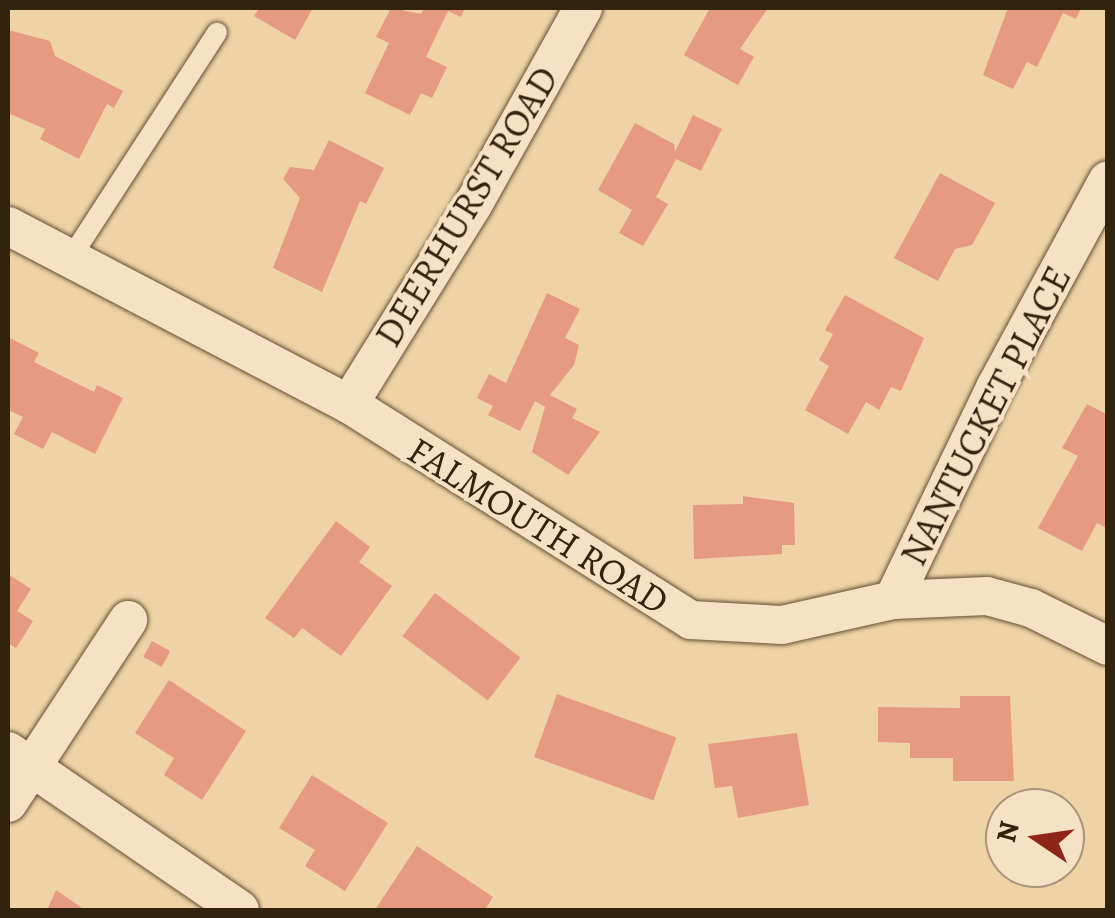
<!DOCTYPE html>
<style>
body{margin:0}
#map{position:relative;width:1115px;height:918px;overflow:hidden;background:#efd3a5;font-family:Alegreya,serif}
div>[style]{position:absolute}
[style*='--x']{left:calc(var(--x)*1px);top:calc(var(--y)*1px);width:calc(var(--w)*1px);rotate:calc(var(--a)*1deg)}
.building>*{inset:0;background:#e69a80;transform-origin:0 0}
.roads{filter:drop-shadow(0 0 2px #614f34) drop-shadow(0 0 2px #614f34)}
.service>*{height:20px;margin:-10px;padding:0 10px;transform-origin:10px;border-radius:10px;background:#f5e2c4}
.minor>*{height:38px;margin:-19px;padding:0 19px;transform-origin:19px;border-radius:19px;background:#f5e2c4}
span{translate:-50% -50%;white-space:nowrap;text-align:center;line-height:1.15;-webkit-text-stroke:8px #f5e2c4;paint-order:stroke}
.street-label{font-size:38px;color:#32230e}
.frame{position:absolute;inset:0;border:10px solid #32230e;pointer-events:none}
.north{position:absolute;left:985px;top:788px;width:100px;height:100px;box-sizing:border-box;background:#f5e2c4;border:2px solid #a7967b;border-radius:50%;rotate:283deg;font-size:28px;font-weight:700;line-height:40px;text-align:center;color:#32230e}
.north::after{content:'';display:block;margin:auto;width:35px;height:45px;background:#8f2418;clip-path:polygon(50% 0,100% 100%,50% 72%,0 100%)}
</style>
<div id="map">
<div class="building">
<div style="clip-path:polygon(259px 8px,313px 8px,295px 40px,254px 16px)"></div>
<div style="clip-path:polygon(391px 8px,421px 14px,424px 8px,465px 8px,461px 17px,448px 11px,426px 57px,447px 67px,432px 98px,421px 93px,410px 115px,365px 93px,389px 43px,376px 37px)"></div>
<div style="clip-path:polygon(710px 8px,768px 8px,740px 49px,754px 57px,738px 85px,684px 55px)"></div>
<div style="clip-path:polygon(1008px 8px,1081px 8px,1076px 19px,1063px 13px,1037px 67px,1027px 62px,1013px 89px,983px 75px)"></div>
<div style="clip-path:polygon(8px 30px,50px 41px,55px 56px,123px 91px,114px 108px,107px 104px,79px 159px,40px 139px,45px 129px,8px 113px)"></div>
<div style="clip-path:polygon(693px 115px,722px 129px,701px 171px,676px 159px,656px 197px,668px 204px,643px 246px,619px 233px,632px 210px,598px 190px,635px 123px,674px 144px,675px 152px)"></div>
<div style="clip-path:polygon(329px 140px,384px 168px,366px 204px,360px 201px,322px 292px,273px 268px,300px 198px,283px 179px,290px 167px,314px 170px)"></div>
<div style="clip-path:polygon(940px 173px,995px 203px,972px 245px,955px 249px,938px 281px,894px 258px)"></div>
<div style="clip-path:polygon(547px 293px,580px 309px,565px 338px,579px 345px,574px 365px,550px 395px,577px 409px,572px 418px,600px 432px,568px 475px,532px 452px,545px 407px,535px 401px,520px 431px,488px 415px,493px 406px,477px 398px,489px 374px,506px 383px)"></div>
<div style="clip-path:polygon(845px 295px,924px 338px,901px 391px,891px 387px,879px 410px,866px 402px,848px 434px,805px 410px,829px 366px,819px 360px,833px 334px,825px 330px)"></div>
<div style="clip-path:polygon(8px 337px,39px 353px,34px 362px,94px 392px,97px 385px,123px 398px,95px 454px,52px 432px,43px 449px,14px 434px,23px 417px,8px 410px)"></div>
<div style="clip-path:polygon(1087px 404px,1108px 415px,1108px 529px,1097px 523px,1082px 551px,1038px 528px,1078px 456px,1062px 448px)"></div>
<div style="clip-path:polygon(743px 496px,794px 503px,795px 545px,782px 545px,782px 554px,694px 559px,693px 505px,743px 504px)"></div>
<div style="clip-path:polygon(336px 521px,370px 547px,359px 562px,392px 586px,341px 656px,302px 628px,294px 638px,265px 618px)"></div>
<div style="clip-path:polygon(8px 574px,31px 589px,17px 611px,33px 621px,16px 648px,8px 643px)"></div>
<div style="left:435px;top:593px;width:107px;height:54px;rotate:37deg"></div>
<div style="left:152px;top:641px;width:21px;height:18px;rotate:29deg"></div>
<div style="clip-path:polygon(169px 680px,246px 731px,202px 800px,164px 775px,174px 758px,135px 733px)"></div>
<div style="left:557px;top:694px;width:127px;height:67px;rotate:20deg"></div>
<div style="clip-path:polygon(960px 696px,1010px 696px,1014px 781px,953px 781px,953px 758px,910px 758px,910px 743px,878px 742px,878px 707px,960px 708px)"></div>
<div style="clip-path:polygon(797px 733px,809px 805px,738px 818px,732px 786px,715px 788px,708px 744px)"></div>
<div style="clip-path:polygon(312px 775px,388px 823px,345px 891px,305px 866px,315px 850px,279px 828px)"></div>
<div style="clip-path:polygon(417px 846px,493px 897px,485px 910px,375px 910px)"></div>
<div style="clip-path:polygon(56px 890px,85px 910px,47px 910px)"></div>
</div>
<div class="roads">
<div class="service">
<div style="--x:70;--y:259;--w:270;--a:-57"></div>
</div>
<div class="minor">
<div style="--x:8;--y:226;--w:385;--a:27.6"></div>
<div style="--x:349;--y:404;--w:404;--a:32.3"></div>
<div style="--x:691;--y:620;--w:91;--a:3.1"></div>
<div style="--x:782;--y:625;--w:114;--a:-12.7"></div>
<div style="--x:893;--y:600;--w:94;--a:-2.4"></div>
<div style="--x:987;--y:596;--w:46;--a:15.3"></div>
<div style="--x:1031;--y:608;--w:86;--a:26.3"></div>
<div style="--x:349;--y:404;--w:234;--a:-58.1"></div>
<div style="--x:473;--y:205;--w:226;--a:-60.8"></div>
<div style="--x:893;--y:600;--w:237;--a:-64.3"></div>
<div style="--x:996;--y:386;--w:234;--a:-61.5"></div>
<div style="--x:8;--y:751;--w:281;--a:34.4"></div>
<div style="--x:8;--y:803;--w:219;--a:-56.7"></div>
</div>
</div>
<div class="street-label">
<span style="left:467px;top:207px;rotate:-59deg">DEERHURST ROAD</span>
<span style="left:986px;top:416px;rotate:-63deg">NANTUCKET PLACE</span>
<span style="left:538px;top:526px;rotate:32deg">FALMOUTH ROAD</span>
</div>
<div class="frame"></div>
<div class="north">N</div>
</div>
